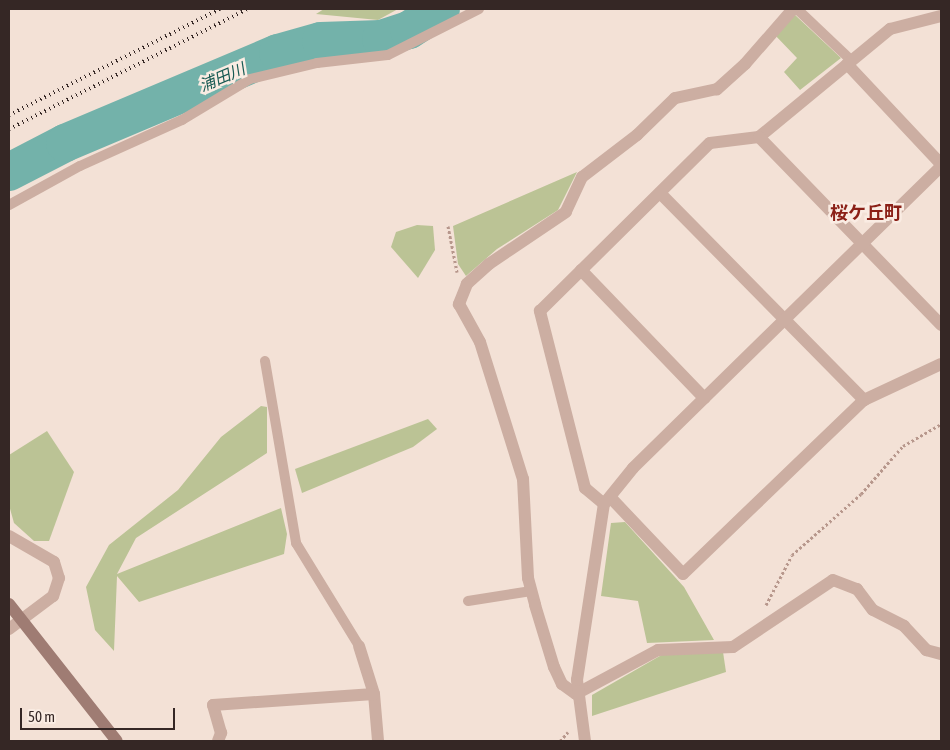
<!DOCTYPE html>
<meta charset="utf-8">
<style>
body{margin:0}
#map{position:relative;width:950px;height:750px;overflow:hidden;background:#f3e1d6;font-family:"Asap Condensed","Noto Sans JP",sans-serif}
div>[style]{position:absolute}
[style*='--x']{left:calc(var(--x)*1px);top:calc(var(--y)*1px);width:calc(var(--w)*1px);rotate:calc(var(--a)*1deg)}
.green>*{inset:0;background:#bbc395}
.river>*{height:38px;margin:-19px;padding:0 19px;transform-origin:19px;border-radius:19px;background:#73b2aa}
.path>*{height:3px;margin-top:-1.5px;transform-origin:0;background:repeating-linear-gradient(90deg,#b7978c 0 2.5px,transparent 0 5px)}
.lane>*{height:10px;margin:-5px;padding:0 5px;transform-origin:5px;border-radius:5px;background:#ccaea2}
.street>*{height:12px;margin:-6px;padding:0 6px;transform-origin:6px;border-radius:6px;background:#ccaea2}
.secondary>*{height:12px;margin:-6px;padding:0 6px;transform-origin:6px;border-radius:6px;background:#9f7c73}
.rail>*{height:4px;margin-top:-2px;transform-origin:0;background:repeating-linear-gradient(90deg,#352725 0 1px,transparent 0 5px)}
span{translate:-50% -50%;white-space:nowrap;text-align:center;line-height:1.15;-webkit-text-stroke:5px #faece3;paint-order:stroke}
.water-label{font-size:16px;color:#175a53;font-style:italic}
.quarter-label{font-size:18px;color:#8b2017;font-weight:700}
.frame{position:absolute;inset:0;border:10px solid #352725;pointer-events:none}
.scale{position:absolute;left:20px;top:708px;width:155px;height:22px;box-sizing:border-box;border:2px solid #352725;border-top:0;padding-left:6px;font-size:15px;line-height:18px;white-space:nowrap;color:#352725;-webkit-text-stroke:4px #faece3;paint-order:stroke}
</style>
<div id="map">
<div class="green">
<div style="clip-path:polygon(324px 9px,398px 9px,378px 20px,316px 14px)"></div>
<div style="clip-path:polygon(794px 14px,841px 58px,800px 90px,784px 72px,797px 58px,773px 33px)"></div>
<div style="clip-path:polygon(577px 172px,558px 210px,497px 249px,466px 276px,458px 264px,453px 226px)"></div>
<div style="clip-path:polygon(417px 225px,433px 226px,435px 250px,418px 278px,391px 247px,396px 232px)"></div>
<div style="clip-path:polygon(261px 406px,267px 407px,267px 453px,136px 538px,117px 574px,281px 508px,287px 534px,284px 554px,139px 602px,117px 576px,114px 651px,95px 630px,86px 587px,109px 545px,178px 490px,221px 437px)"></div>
<div style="clip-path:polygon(428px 419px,437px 429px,413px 447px,302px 493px,295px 469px)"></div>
<div style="clip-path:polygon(47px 431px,74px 472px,49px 541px,34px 541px,14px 523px,9px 505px,9px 455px)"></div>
<div style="clip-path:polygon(625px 522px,684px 587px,714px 640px,647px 643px,638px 601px,601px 596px,611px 523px)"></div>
<div style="clip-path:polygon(723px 652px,726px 672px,592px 716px,592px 695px,665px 653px)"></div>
</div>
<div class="river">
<div style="--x:9;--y:172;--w:63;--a:-27.4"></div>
<div style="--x:65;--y:143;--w:231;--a:-22.9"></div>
<div style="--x:278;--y:53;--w:45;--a:-15.6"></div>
<div style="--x:321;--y:41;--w:60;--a:-1.9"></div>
<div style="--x:381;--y:39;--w:29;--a:-18"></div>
<div style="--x:409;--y:30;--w:38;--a:-33"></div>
</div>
<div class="path">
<div style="--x:448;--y:226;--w:47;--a:78.9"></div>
<div style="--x:766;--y:605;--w:56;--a:-62.5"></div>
<div style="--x:792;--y:555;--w:92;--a:-41.5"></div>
<div style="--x:861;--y:494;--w:64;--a:-48.8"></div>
<div style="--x:903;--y:446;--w:44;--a:-30.1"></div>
<div style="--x:560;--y:741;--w:12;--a:-48"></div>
</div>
<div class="lane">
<div style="--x:797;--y:9;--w:74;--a:43.4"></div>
<div style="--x:9;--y:205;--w:81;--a:-28.8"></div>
<div style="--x:80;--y:166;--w:112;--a:-24.3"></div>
<div style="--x:182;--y:120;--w:79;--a:-31.1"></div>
<div style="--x:250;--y:79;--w:69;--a:-13.4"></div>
<div style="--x:317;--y:63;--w:71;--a:-6.4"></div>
<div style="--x:388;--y:55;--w:102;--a:-26.8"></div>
<div style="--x:265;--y:361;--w:185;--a:80.3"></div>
<div style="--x:296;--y:543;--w:121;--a:58.5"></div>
<div style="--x:468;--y:601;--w:64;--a:-9"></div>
</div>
<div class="street">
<div style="--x:793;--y:9;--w:73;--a:131.1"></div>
<div style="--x:745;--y:64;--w:38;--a:138"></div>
<div style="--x:717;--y:89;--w:43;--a:167.9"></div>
<div style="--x:675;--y:98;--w:53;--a:135.8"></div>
<div style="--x:637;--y:135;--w:69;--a:142.6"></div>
<div style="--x:582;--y:177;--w:38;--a:115"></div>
<div style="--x:566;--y:212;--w:93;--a:146"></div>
<div style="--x:489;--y:264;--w:30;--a:138"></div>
<div style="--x:467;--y:284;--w:22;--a:112"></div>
<div style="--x:459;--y:304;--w:43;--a:61.1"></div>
<div style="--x:480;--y:342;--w:144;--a:72.6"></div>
<div style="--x:523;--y:479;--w:99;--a:87.1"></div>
<div style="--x:528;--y:578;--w:28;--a:75"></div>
<div style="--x:535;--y:605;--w:65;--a:73"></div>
<div style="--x:554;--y:667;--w:19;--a:65"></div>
<div style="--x:562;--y:684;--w:17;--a:36"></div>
<div style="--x:576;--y:694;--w:93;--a:-28.2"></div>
<div style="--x:658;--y:650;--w:75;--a:-2.3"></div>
<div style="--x:733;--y:647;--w:120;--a:-33.8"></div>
<div style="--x:833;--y:580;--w:26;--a:21"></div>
<div style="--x:857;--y:589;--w:26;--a:53"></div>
<div style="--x:873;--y:610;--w:35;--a:27"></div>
<div style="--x:904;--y:626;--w:33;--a:47"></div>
<div style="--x:926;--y:650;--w:16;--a:15"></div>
<div style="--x:847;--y:64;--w:137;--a:46.8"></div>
<div style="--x:759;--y:137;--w:170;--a:-39.5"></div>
<div style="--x:890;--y:29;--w:53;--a:-14.3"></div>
<div style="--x:660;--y:193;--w:291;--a:45.4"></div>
<div style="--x:581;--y:270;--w:178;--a:46.1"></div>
<div style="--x:610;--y:497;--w:106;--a:46.5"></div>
<div style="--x:683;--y:574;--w:251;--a:-43.9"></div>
<div style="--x:864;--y:400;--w:85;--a:-25.1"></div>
<div style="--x:604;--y:504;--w:25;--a:-140"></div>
<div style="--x:585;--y:488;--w:183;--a:-104.3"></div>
<div style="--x:540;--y:311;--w:239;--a:-44.7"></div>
<div style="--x:710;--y:143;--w:49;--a:-7"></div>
<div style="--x:759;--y:137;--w:262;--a:45.9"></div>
<div style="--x:9;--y:536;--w:52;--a:30"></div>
<div style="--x:54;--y:562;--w:17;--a:73"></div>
<div style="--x:59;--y:578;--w:19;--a:108"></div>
<div style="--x:53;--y:596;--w:55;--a:143.1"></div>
<div style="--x:359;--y:646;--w:50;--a:72.6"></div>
<div style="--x:374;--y:694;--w:47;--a:85.1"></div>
<div style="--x:218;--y:741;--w:9;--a:-69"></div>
<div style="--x:221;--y:733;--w:29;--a:-106"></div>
<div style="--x:213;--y:705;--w:161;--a:-3.9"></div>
<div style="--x:585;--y:741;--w:62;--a:-97.5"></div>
<div style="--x:577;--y:680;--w:178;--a:-81.3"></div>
<div style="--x:604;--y:504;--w:46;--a:-51.1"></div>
<div style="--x:633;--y:468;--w:431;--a:-44.4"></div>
</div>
<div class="secondary">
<div style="--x:9;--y:604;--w:174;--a:51.8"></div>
</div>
<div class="rail">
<div style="--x:9;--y:115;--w:236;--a:-26.7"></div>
<div style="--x:9;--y:129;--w:267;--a:-26.7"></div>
</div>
<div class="water-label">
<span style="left:222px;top:77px;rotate:-23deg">浦田川</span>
</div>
<div class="quarter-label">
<span style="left:866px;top:213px">桜ケ丘町</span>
</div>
<div class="frame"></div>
<div class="scale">50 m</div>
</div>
